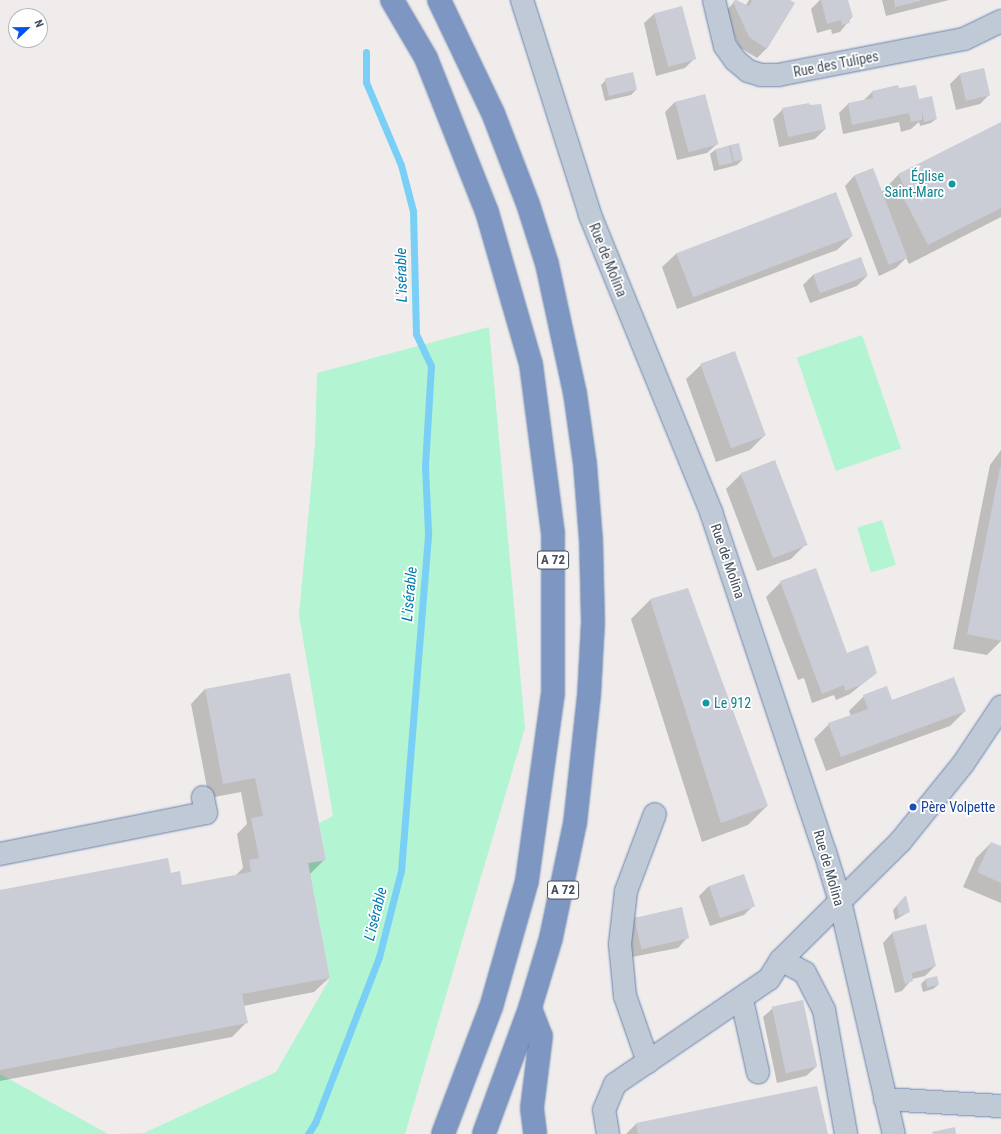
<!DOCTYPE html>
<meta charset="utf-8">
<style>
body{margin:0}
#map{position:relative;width:1001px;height:1134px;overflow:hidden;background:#efeceb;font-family:"Roboto Condensed",sans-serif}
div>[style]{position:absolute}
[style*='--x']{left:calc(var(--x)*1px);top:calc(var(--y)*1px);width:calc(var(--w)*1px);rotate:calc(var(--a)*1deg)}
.green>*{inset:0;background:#b3f4d3;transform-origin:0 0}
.shadow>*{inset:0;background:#0003}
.stream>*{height:7px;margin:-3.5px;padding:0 3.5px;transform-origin:3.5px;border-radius:3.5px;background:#7acff6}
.building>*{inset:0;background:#cacdd5;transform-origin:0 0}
.roads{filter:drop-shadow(0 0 1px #6882ae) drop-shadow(0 0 1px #6882ae)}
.minor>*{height:22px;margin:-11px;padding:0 11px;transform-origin:11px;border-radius:11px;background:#c0c9d6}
.highway>*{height:22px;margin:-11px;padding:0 11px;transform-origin:11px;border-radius:11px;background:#7d97c2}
.dots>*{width:11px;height:11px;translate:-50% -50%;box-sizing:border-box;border:2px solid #fff;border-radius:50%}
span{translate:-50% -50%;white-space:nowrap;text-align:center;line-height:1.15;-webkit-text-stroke:3.5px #fff;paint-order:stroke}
.shield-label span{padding:1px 3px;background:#fff;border:1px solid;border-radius:3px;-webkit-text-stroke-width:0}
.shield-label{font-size:13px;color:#424d5b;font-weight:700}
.street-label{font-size:14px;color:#424d5b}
.culture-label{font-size:14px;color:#0d838f}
.right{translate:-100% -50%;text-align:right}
.left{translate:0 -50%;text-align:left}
.transit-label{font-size:14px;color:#164399}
.water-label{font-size:15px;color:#0079b1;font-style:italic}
.north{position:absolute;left:8px;top:8px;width:40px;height:40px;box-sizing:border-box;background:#fff;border:1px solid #b3b8bd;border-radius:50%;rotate:68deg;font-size:11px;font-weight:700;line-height:16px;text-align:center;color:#424d5b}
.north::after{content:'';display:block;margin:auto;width:14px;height:18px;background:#0352f1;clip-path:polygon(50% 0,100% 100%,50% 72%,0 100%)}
</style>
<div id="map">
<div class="green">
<div style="clip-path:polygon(489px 327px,525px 728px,405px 1134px,115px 1134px,144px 1133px,276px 1072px,330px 978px,308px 863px,326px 860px,319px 823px,333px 816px,299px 615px,315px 444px,317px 373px)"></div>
<div style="left:862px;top:335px;width:120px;height:69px;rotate:71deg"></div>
<div style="left:882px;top:520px;width:47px;height:26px;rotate:73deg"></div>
<div style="clip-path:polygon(0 1074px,108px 1134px,0 1134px)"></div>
</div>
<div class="shadow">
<div style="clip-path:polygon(736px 0,746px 5px,749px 0,788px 0,766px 49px,757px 58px,739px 47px,724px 13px)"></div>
<div style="clip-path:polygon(820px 0,847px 0,852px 17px,840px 32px,832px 34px,831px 29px,817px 33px,811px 9px)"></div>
<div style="clip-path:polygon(882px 0,949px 0,886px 16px)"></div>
<div style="clip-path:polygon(682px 7px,694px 59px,685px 68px,656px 76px,644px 23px,654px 14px)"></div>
<div style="clip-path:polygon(960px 74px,989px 95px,980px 104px,956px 110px,950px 84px)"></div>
<div style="clip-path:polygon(606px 80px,636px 90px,631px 95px,605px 101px,601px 85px)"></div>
<div style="clip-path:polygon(872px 92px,918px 101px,936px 119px,931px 123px,920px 126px,919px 122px,911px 129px,901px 132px,899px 122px,843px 134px,839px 113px,848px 104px,864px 100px)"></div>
<div style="clip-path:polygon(705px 95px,717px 144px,707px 153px,677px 160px,665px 112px,675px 102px)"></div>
<div style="clip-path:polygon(783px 109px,825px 129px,815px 139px,779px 147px,773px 119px)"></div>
<div style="clip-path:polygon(1001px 123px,1001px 217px,909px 264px,906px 258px,896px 268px,879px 276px,845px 186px,854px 176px,872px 169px,881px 193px,898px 175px)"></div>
<div style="clip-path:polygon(731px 145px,742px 160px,737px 165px,714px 171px,710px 154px,715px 150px)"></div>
<div style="clip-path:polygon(852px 236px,837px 250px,677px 309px,662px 267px,677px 253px)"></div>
<div style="clip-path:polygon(813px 275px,867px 276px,857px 286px,810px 303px,803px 285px)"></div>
<div style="clip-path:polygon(701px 365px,765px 435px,750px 450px,716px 462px,686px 379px)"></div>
<div style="clip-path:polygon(1001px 450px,1001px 641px,987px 655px,953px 649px,990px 465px)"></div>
<div style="clip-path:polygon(741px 474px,806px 544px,791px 559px,757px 571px,726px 489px)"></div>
<div style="clip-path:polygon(781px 582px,847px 654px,876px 673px,850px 694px,836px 700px,834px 695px,812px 703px,804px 678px,798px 680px,766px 597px)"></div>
<div style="clip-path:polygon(687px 589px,767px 806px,748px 825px,702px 842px,631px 619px,650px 600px)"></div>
<div style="clip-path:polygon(205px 689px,325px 859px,310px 874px,329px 978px,314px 992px,243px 1006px,247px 1022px,232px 1037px,0 1081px,0 891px,170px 874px,182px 887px,234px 877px,243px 868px,237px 834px,247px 824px,241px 792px,209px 798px,191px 704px)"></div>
<div style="clip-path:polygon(864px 696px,891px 701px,965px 711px,950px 726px,826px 771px,814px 739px,829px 724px,851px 716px,849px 711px)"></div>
<div style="clip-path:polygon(991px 843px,1001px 847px,1001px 903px,963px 887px,976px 858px)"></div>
<div style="clip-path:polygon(709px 886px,754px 905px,744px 915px,710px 926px,699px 896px)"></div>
<div style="clip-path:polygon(901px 901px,909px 912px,895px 920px,893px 910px)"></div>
<div style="clip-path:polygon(635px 917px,687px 938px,678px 948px,632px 957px,625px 927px)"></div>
<div style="clip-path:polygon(892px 933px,935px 966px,925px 976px,912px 979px,902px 991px,895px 993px,883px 943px)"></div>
<div style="clip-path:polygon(926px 979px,938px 985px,933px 989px,923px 992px,921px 984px)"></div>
<div style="clip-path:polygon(773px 1008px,816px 1067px,806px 1076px,777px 1083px,763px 1017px)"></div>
<div style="clip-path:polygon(817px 1087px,827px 1134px,626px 1134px,636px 1124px)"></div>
</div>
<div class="stream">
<div style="--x:308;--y:1134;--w:13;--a:-58"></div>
<div style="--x:315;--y:1123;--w:178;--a:-68.9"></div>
<div style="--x:379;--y:957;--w:89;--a:-75.7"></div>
<div style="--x:401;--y:871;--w:340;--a:-85.4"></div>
<div style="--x:428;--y:532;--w:66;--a:-92.6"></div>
<div style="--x:425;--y:466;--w:100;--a:-86.6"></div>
<div style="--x:431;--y:366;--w:35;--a:-115"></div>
<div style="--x:416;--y:334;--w:123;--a:-91.4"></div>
<div style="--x:413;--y:211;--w:48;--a:-104.6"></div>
<div style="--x:401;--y:165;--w:90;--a:-112.9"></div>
<div style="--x:366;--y:82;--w:30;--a:-90"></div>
</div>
<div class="building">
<div style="clip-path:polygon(735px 0,749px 6px,752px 0,790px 0,795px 3px,767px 49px,749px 37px,733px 2px)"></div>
<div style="clip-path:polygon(821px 0,848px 0,853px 17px,849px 18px,850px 23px,842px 25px,841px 20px,827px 24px)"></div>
<div style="clip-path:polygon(894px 0,920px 0,920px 1px,895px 7px)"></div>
<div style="left:682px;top:6px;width:55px;height:29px;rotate:75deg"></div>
<div style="left:984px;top:68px;width:28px;height:25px;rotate:77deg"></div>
<div style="left:633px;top:72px;width:18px;height:29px;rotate:77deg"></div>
<div style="clip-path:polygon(898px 85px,899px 88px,916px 85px,919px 99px,932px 96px,937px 119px,924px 122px,922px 110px,922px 120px,911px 122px,909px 113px,852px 125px,848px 103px,873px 98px,872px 91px)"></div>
<div style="left:705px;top:94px;width:52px;height:31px;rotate:75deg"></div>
<div style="clip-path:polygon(809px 103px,810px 105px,821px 104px,826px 129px,788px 137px,782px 108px)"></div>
<div style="clip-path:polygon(1001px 122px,1001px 208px,928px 245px,903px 197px,908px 194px,898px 174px)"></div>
<div style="left:739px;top:143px;width:17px;height:9px;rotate:77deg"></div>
<div style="left:729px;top:146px;width:17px;height:14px;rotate:77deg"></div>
<div style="left:873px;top:168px;width:96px;height:20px;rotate:69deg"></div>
<div style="left:836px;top:192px;width:47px;height:171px;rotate:69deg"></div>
<div style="left:861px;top:257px;width:20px;height:51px;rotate:70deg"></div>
<div style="left:735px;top:351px;width:90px;height:37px;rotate:70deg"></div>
<div style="left:775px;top:460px;width:91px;height:37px;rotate:69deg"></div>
<div style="clip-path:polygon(1000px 468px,1001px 468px,1001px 641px,967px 634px)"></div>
<div style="clip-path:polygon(816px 568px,847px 653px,868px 645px,877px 673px,861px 685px,845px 691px,844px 685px,822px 694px,780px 581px)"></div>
<div style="clip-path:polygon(688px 588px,768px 806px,721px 823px,650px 599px)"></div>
<div style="clip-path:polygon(290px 673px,326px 860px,308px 863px,330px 978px,242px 994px,248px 1023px,0 1070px,0 890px,168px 858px,171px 873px,180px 871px,182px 885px,251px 872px,249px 860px,259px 858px,251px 818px,263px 816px,255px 778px,223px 784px,205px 689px)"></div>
<div style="clip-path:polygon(954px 677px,966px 711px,841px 757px,828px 723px,868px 709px,863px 695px,887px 686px,892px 700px)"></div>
<div style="clip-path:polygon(991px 842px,1001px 846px,1001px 883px,977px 872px)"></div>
<div style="left:744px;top:874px;width:34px;height:37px;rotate:71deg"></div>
<div style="clip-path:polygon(906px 895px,910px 912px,899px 916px,897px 905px)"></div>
<div style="left:682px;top:907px;width:32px;height:49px;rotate:77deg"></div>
<div style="clip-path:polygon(926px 924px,936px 966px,912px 973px,913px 981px,905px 984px,892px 932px)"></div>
<div style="left:937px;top:976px;width:9px;height:12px;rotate:77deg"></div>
<div style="left:803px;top:1000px;width:68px;height:32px;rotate:78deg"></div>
<div style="clip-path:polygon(817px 1086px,828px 1134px,638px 1134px,636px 1123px)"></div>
<div style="clip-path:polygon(955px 1127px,956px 1134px,933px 1134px,932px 1132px)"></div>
</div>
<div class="roads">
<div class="minor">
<div style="--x:522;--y:0;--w:225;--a:72.4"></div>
<div style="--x:590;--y:215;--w:321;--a:67.8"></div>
<div style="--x:711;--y:512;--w:359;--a:71.5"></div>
<div style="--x:825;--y:852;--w:51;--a:73"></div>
<div style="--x:840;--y:901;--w:239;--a:77"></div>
<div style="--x:714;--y:0;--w:47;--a:76.6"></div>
<div style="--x:725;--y:46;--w:17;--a:54"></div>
<div style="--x:735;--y:60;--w:17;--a:40"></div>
<div style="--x:748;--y:71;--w:14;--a:17"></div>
<div style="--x:761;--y:75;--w:17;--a:0"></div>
<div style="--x:778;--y:75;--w:189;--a:-11"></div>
<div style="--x:964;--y:39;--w:41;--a:-25.9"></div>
<div style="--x:0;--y:854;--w:210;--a:-11.3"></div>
<div style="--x:206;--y:813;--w:16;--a:-101"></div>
<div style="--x:781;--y:960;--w:27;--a:28"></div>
<div style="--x:805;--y:973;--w:42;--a:62.8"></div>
<div style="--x:824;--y:1010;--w:126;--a:79.9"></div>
<div style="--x:742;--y:1000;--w:74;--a:77.5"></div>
<div style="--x:648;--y:1062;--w:70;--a:-109.2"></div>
<div style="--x:625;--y:996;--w:52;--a:-95.5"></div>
<div style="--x:620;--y:944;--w:53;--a:-83.5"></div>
<div style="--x:626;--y:891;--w:82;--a:-69.4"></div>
<div style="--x:885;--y:1099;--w:116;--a:3.5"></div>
<div style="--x:608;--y:1134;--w:24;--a:-99"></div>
<div style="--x:604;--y:1110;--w:28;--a:-67"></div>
<div style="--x:615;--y:1084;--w:186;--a:-34.3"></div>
<div style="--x:769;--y:979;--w:22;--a:-58"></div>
<div style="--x:781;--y:960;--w:168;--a:-44.8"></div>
<div style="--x:900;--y:842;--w:100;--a:-51.1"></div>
<div style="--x:963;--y:764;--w:69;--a:-56.3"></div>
</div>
<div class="highway">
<div style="--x:392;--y:0;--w:67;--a:59.6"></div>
<div style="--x:426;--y:58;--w:166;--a:68.4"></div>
<div style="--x:487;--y:212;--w:158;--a:73.9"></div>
<div style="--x:531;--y:364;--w:171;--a:82.6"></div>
<div style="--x:553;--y:534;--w:159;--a:90"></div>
<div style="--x:553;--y:693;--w:190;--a:97.9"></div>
<div style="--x:527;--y:881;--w:131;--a:105.9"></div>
<div style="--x:491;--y:1007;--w:136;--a:110.7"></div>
<div style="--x:439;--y:0;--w:125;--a:64.5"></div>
<div style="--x:493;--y:113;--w:97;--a:69"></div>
<div style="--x:528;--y:204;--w:63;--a:72.4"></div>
<div style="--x:547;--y:264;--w:132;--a:77.8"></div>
<div style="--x:575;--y:393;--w:72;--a:82"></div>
<div style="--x:585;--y:464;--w:76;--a:85.5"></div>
<div style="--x:591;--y:540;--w:82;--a:88.6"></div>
<div style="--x:593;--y:622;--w:73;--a:93.1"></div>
<div style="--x:589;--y:695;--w:129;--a:96.2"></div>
<div style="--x:575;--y:823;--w:117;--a:101.8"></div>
<div style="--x:551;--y:938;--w:73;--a:106.7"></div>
<div style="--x:530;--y:1008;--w:134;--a:110.1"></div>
<div style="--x:530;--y:1008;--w:30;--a:69"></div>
<div style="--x:541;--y:1036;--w:73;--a:97.1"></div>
<div style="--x:532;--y:1108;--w:26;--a:83"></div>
</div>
</div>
<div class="dots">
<div style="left:952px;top:184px;background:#0f9aa8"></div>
<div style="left:706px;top:703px;background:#0f9aa8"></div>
<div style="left:913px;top:807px;background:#1a4fb4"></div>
</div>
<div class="shield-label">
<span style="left:553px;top:560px">A 72</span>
<span style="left:563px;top:890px">A 72</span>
</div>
<div class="street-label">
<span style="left:836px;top:64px;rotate:-11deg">Rue des Tulipes</span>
<span style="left:608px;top:260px;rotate:68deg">Rue de Molina</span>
<span style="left:728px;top:561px;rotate:71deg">Rue de Molina</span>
<span style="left:829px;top:868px;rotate:74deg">Rue de Molina</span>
</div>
<div class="culture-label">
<span class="right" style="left:944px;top:184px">Église<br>Saint-Marc</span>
<span class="left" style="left:714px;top:703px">Le 912</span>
</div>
<div class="transit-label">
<span class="left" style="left:921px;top:807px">Père Volpette</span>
</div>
<div class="water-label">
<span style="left:402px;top:275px;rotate:-91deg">L'isérable</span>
<span style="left:410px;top:594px;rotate:-85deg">L'isérable</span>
<span style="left:376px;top:914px;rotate:-76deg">L'isérable</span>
</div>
<div class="north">N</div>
</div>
